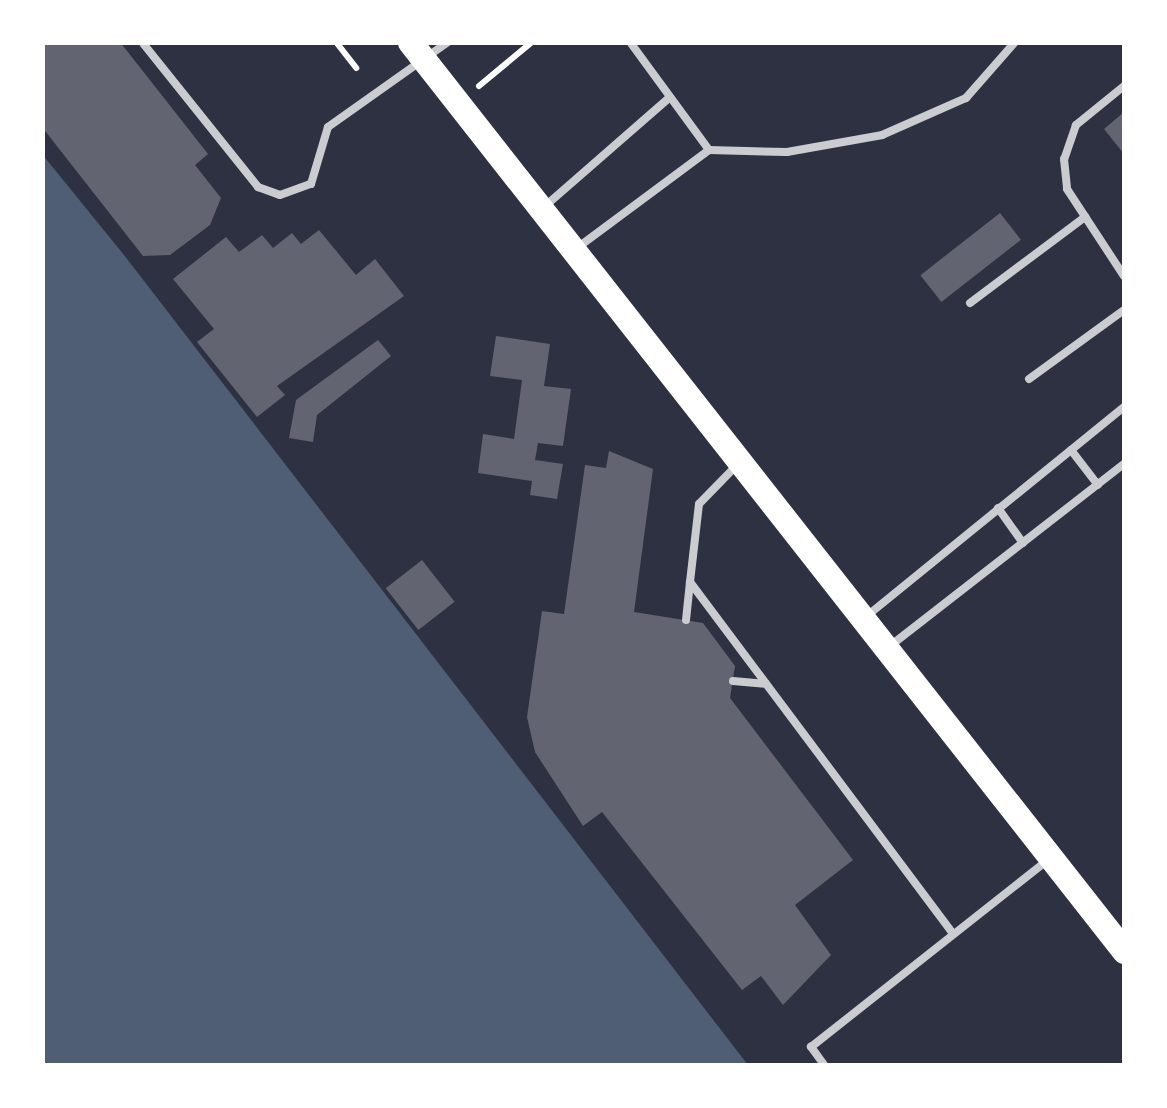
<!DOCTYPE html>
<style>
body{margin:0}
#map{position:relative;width:1167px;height:1108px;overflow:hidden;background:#2d3142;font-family:Karla,sans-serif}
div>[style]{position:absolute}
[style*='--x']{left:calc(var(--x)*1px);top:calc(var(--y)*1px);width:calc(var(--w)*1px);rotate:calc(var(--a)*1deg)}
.water>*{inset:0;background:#4f5d75}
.building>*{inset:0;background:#626471;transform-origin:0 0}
.path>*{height:6px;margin:-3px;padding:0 3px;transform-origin:3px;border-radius:3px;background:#fff}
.service>*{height:8px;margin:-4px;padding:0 4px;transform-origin:4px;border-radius:4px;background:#caccd0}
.primary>*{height:25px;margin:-12.5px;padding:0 12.5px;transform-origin:12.5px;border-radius:12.5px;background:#fff}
span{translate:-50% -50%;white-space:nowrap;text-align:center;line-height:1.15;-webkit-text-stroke:8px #fff;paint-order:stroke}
.frame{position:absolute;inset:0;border:45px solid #fff;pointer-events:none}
</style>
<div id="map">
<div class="water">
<div style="clip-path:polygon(42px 154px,124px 255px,748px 1065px,43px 1065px)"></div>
</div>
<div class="building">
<div style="clip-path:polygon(42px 42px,120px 42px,208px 154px,195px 165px,221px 198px,210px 225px,170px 255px,143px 256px,42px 127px)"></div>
<div style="clip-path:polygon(1124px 112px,1124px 154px,1104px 129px)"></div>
<div style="left:1000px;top:213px;width:34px;height:101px;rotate:52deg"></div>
<div style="clip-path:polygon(319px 230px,356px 275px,375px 259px,404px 296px,277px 386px,285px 395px,257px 417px,197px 342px,214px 329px,173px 279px,226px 237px,239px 252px,262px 235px,273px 248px,292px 233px,301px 244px)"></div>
<div style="clip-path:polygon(496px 336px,550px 344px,544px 386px,571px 389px,563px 446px,538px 443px,535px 460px,563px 464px,557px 499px,530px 495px,532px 481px,478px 473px,483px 434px,514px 439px,522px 380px,490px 376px)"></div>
<div style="clip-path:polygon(378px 340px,391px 356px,317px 415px,313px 442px,289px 438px,296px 400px)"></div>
<div style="clip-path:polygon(609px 451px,653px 469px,634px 612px,703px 623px,735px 666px,730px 698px,853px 860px,795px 905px,831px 955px,783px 1005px,761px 976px,742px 990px,602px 812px,583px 826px,535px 752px,527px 717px,542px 611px,564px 614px,585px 465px,606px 468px)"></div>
<div style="left:422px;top:560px;width:53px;height:46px;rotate:52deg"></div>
</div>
<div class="path">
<div style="--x:336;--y:42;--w:33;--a:52"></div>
<div style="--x:479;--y:86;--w:69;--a:-39.7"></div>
</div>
<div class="service">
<div style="--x:142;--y:42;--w:186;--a:51.3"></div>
<div style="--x:258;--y:187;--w:23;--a:20"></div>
<div style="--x:280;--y:195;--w:33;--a:-20"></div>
<div style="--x:311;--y:184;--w:59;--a:-73.4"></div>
<div style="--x:328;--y:127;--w:147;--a:-35.3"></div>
<div style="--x:630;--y:42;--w:134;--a:53.8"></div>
<div style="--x:1124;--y:86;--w:62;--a:140.9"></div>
<div style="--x:1076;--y:125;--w:36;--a:109"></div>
<div style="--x:1064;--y:159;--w:30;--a:84"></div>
<div style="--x:1067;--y:189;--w:104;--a:56.8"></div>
<div style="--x:544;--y:207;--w:166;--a:-41.1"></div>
<div style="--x:577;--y:248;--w:164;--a:-36.6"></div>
<div style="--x:709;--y:150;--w:78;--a:1.5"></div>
<div style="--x:787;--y:152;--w:97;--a:-10.1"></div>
<div style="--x:882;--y:135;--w:92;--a:-23.8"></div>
<div style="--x:966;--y:98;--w:74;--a:-48.8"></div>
<div style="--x:970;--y:303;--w:144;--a:-36.8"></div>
<div style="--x:1029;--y:379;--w:117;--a:-36"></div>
<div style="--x:1071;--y:450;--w:44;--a:52.4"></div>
<div style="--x:737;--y:465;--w:54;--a:134.3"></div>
<div style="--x:699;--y:504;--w:79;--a:96.6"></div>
<div style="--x:690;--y:582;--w:439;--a:53.2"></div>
<div style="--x:998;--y:508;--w:43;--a:54.5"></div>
<div style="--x:868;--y:615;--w:330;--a:-39.1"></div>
<div style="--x:686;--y:620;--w:38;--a:-84"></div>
<div style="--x:890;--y:646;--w:296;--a:-37.9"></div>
<div style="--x:733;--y:681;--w:33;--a:5"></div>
<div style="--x:825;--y:1066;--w:24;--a:-126"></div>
<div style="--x:811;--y:1047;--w:302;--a:-38.3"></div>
</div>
<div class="primary">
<div style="--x:410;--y:42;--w:1156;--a:51.85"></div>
</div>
<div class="frame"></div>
</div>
